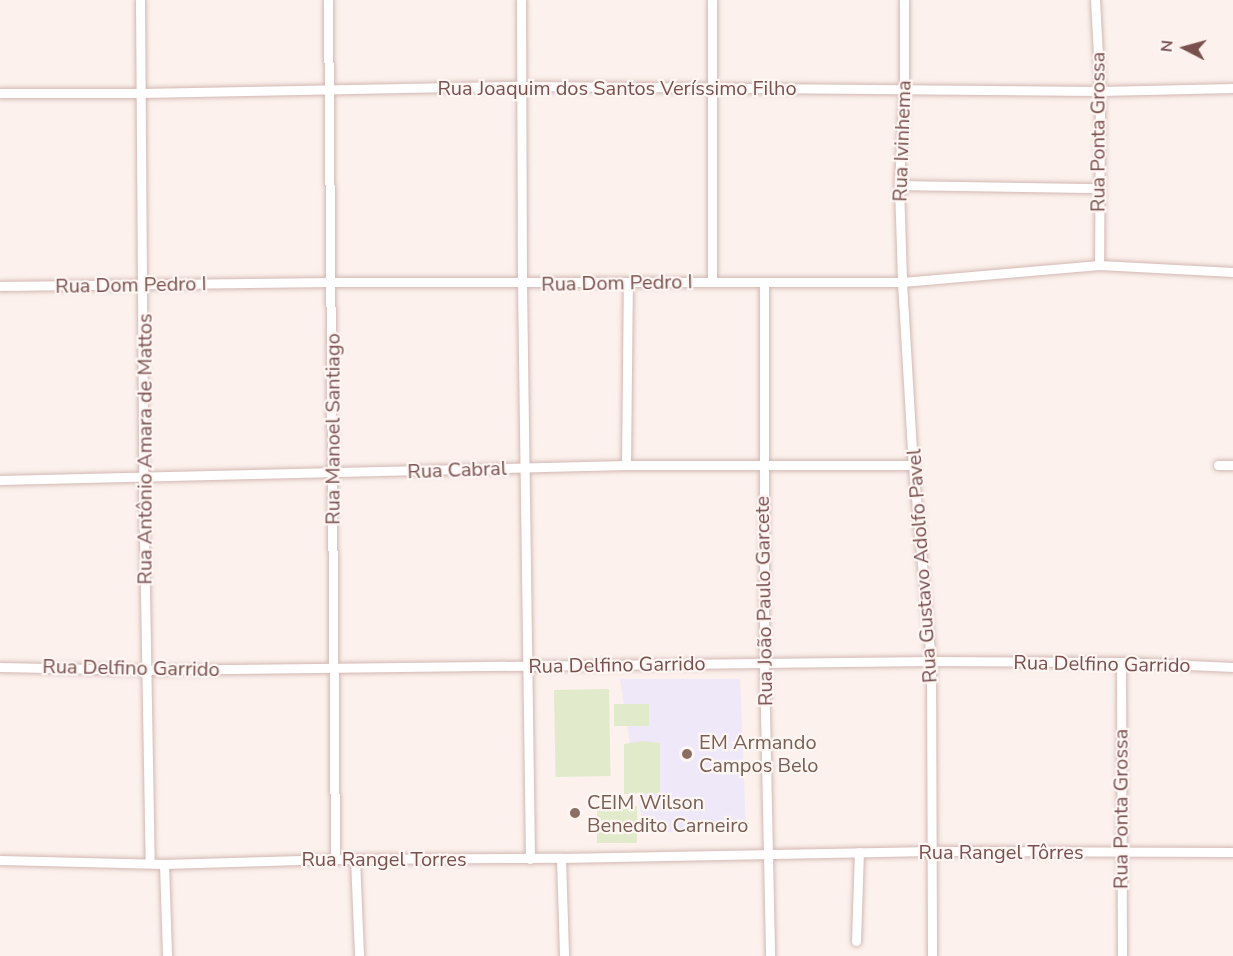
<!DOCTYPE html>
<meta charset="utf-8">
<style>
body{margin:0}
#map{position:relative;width:1233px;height:956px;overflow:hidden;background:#fcf1ec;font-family:"Nunito Sans",sans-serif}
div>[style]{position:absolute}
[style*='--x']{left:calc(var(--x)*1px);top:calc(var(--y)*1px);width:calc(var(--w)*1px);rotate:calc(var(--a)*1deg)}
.education>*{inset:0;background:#eee8f9}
.green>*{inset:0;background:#e1eaca;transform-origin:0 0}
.roads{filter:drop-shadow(0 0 2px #d2b8b4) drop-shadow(0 0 2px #d2b8b4)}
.street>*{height:9px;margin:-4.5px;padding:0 4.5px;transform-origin:4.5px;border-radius:4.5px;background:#fff}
.dots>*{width:16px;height:16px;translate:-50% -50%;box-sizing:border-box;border:3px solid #fef6f3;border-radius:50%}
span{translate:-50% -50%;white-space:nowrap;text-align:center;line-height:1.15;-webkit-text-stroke:4.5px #fef6f3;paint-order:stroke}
.street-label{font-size:20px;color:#78514f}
.education-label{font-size:20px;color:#785e54}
.left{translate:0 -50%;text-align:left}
.north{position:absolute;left:1155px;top:18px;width:60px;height:60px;-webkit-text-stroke:4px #fef6f3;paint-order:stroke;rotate:276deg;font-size:16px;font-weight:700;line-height:24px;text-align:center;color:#78514f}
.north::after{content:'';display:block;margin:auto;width:21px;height:27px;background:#78514f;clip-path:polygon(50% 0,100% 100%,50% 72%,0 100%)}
</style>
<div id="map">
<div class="education">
<div style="clip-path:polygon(620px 679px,740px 679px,746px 829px,644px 833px)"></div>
</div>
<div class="green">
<div style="left:609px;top:689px;width:87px;height:55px;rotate:89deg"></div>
<div style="left:649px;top:704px;width:22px;height:35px;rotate:90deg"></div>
<div style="clip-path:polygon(643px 741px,660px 743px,660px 793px,624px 794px,624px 744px)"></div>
<div style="left:597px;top:806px;width:40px;height:37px"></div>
</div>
<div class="roads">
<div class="street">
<div style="--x:140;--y:0;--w:477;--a:89.6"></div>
<div style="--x:143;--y:477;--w:385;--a:89"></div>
<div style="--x:328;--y:0;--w:859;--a:89.53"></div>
<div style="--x:521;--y:0;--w:284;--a:89.8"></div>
<div style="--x:522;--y:284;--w:575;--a:89.2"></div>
<div style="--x:712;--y:0;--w:282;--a:90"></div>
<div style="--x:904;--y:0;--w:88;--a:90"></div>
<div style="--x:904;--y:88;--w:97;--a:93"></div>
<div style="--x:899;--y:185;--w:97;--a:88.2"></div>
<div style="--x:902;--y:282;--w:183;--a:86.6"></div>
<div style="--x:913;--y:465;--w:197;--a:84.8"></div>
<div style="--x:931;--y:661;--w:295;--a:89.8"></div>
<div style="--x:1095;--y:0;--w:91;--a:86.9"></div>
<div style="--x:1100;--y:91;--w:174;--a:90.3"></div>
<div style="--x:0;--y:93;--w:142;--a:0"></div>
<div style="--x:142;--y:93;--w:380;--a:-1.1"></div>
<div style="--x:522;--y:86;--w:578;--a:0.5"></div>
<div style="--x:1100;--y:91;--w:133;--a:-1.3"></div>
<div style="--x:899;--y:185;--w:200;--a:0.9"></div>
<div style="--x:764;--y:282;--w:382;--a:90"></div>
<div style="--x:764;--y:664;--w:292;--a:88.8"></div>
<div style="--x:0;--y:286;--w:332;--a:-0.7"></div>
<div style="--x:332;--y:282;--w:570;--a:0"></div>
<div style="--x:902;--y:282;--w:198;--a:-4.9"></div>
<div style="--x:1099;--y:265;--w:134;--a:3"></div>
<div style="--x:626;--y:465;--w:183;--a:-89.4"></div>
<div style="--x:1218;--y:465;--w:15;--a:0"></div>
<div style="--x:0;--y:480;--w:626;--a:-1.37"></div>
<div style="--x:626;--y:465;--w:287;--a:0"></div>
<div style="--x:1121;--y:662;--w:294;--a:89.8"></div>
<div style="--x:0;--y:667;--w:147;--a:1.2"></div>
<div style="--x:147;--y:670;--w:784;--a:-0.66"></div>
<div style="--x:931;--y:661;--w:190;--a:0.3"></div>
<div style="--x:1121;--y:662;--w:112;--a:2.6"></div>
<div style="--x:561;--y:858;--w:98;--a:88.2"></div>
<div style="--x:355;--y:859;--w:97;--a:87.6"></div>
<div style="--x:0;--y:860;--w:164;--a:1.4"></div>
<div style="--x:164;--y:864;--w:171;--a:-1.7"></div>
<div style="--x:335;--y:859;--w:226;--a:-0.3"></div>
<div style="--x:561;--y:858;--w:371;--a:-1.1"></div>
<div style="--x:932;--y:851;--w:301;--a:0.2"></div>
<div style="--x:164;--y:864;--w:92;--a:88.1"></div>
<div style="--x:856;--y:941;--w:89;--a:-88.1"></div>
</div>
</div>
<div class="dots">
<div style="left:687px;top:754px;background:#8d6e63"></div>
<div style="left:575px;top:813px;background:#8d6e63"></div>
</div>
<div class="street-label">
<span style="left:617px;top:88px">Rua Joaquim dos Santos Veríssimo Filho</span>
<span style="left:1098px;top:132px;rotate:-90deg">Rua Ponta Grossa</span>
<span style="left:902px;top:141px;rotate:-88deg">Rua Ivinhema</span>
<span style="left:617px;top:283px;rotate:-1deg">Rua Dom Pedro I</span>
<span style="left:131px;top:285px;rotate:-1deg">Rua Dom Pedro I</span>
<span style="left:333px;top:429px;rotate:-90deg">Rua Manoel Santiago</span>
<span style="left:145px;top:449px;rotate:-90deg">Rua Antônio Amara de Mattos</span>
<span style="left:457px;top:470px;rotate:-2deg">Rua Cabral</span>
<span style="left:922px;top:566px;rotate:-94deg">Rua Gustavo Adolfo Pavel</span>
<span style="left:764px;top:601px;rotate:-91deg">Rua João Paulo Garcete</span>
<span style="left:1102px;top:664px;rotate:1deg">Rua Delfino Garrido</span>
<span style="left:617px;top:665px;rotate:-1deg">Rua Delfino Garrido</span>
<span style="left:131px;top:668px;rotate:1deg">Rua Delfino Garrido</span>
<span style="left:1121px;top:809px;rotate:-90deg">Rua Ponta Grossa</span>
<span style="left:1001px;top:852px">Rua Rangel Tôrres</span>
<span style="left:384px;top:859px">Rua Rangel Torres</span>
</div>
<div class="education-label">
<span class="left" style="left:699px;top:754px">EM Armando<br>Campos Belo</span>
<span class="left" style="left:587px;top:814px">CEIM Wilson<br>Benedito Carneiro</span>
</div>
<div class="north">N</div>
</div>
